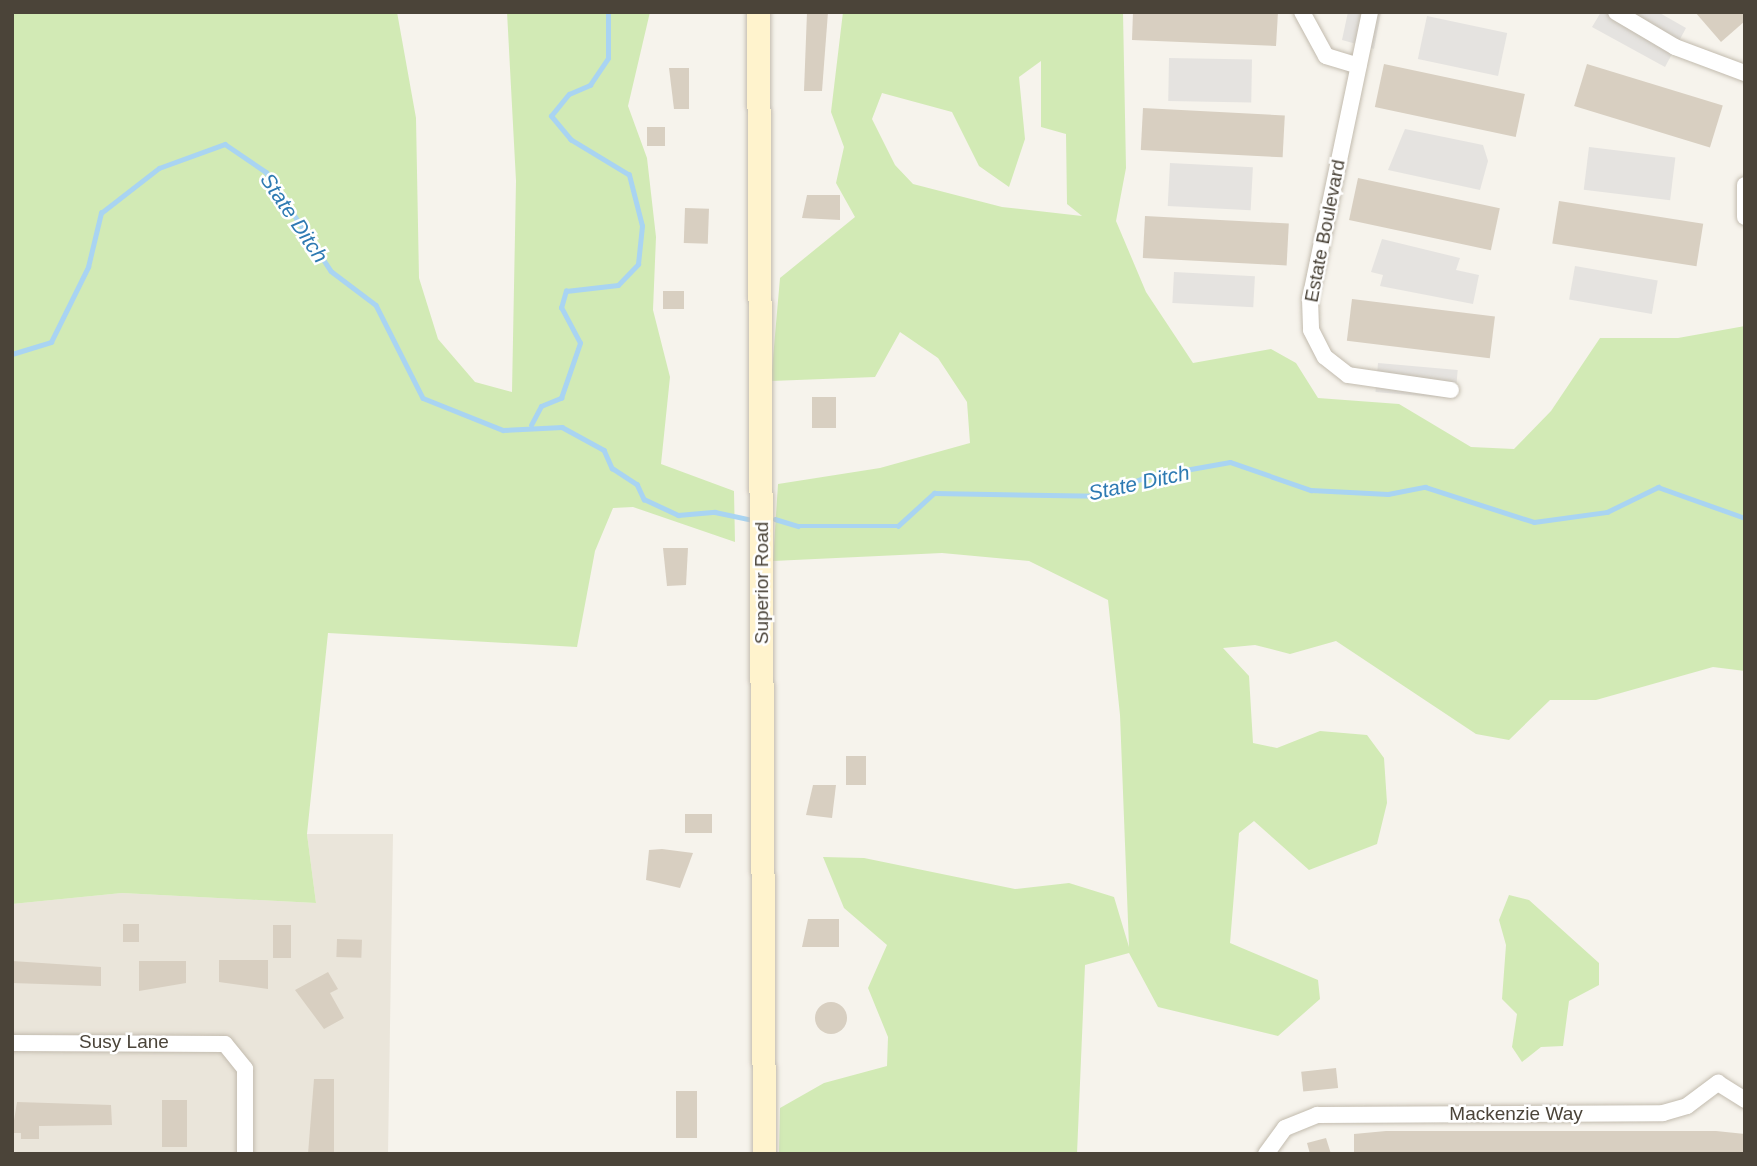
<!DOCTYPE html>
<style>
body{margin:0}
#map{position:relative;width:1757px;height:1166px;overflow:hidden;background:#f6f3ec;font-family:Helvetica,sans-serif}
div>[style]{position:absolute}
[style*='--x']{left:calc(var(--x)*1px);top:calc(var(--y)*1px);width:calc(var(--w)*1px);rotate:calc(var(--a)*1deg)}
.residential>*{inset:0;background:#eae5da}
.green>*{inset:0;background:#d2eab5}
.parking>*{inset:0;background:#e5e3e0;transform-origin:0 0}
.stream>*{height:4.5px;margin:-2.25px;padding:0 2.25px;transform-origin:2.25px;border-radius:2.25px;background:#a9d4f2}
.building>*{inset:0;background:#d8cfc1;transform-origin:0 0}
.round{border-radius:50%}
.roads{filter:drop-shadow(0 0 2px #c2bbae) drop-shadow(0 0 2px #c2bbae)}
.street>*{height:16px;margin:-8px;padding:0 8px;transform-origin:8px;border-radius:8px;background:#fff}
.secondary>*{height:23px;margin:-11.5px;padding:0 11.5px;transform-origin:11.5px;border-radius:11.5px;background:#fff3cd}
span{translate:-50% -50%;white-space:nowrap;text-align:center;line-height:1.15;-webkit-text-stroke:5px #fff;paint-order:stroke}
.street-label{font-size:19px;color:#4b4439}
.water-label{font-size:21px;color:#2e7ab2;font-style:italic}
.frame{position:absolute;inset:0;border:14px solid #4b4439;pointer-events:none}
</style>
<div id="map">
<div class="residential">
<div style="clip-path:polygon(307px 834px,393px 834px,388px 1154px,12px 1154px,12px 904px,122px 893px,316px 903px)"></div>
</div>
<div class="green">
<div style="clip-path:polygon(12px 12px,397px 12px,416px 118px,419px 278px,438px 339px,475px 382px,512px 392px,516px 181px,507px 12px,650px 12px,628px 106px,647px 158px,656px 237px,653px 310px,670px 377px,661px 464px,734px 491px,735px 542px,633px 507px,613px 508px,595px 551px,577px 647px,328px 633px,307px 834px,316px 903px,122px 893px,12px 904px)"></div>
<div style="clip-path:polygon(evenodd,843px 12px,1123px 12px,1126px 168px,1116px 221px,1146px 292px,1193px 363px,1271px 349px,1296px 363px,1318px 398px,1399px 404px,1471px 447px,1514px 449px,1551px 411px,1600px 338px,1678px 338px,1745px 326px,1745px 671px,1713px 667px,1596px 700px,1550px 700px,1509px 740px,1476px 734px,1336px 641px,1290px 654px,1255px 645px,1223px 648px,1249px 676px,1253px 743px,1277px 748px,1320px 731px,1367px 735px,1384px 758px,1387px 803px,1377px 844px,1309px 870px,1254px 821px,1239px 833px,1230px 943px,1318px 980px,1320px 999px,1278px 1036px,1158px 1007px,1129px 953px,1085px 965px,1077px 1154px,779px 1154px,780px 1108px,824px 1083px,887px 1066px,888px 1037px,868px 988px,887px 945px,844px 908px,823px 857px,864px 858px,1015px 889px,1069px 883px,1114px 897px,1129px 947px,1120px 715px,1108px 600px,1029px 561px,942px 553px,773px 561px,778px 484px,880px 468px,970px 443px,967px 402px,938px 358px,900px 332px,875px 377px,771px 381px,780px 278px,855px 217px,836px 183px,844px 147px,831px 112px,843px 12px,1041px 61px,1041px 127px,1066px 134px,1067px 204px,1082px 216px,1002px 207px,913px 184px,895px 165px,872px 119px,882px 93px,952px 112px,979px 166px,1009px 187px,1025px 139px,1019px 77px,1041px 61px)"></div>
<div style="clip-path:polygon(1509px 895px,1529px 900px,1599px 963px,1599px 985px,1569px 1001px,1563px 1046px,1541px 1047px,1522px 1062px,1512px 1047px,1517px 1014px,1502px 999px,1506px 945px,1499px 920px)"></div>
</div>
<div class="parking">
<div style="clip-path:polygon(1348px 12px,1381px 12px,1374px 49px,1342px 40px)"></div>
<div style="clip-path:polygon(1601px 12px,1658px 12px,1686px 28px,1665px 67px,1592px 27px)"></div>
<div style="left:1427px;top:16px;width:82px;height:44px;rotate:12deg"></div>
<div style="left:1169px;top:58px;width:83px;height:43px;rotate:1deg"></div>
<div style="clip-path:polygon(1405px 129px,1483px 145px,1488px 161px,1480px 190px,1388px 170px)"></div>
<div style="left:1589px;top:147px;width:87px;height:43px;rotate:7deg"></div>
<div style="left:1170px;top:163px;width:83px;height:43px;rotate:3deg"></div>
<div style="clip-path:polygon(1382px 239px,1460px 258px,1456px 270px,1479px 275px,1473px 304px,1380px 286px,1383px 275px,1371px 272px)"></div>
<div style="left:1575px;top:266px;width:84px;height:34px;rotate:10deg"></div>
<div style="left:1174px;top:272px;width:81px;height:31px;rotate:3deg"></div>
<div style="left:1378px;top:363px;width:80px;height:29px;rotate:5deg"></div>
</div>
<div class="stream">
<div style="--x:12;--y:354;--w:41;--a:-17.1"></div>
<div style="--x:51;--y:342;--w:84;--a:-63.7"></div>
<div style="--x:88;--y:267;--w:56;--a:-76.5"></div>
<div style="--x:101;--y:213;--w:73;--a:-37.8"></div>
<div style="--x:159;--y:168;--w:70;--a:-20"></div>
<div style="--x:225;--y:144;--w:50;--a:34.3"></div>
<div style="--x:266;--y:172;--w:118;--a:56.7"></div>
<div style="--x:331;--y:271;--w:56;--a:37.1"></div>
<div style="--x:376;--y:305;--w:104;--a:63.2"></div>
<div style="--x:423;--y:398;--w:86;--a:21.8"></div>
<div style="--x:503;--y:430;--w:59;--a:-2.9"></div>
<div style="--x:562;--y:427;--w:48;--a:28.7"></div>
<div style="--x:604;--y:450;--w:20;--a:66"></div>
<div style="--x:612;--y:468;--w:30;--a:33"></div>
<div style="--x:637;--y:484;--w:17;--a:65"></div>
<div style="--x:644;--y:499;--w:38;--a:25"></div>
<div style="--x:678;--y:515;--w:37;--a:-5"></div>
<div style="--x:715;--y:512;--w:35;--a:12"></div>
<div style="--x:531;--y:425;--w:21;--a:-62"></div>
<div style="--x:541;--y:406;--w:22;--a:-22"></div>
<div style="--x:561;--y:398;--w:58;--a:-70.9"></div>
<div style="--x:580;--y:343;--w:40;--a:-118"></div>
<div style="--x:561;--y:308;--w:18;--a:-74"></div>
<div style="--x:566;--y:291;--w:52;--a:-6.6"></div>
<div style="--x:618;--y:285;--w:29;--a:-46"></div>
<div style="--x:638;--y:264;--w:38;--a:-84"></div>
<div style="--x:642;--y:226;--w:53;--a:-104.3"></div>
<div style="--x:629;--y:175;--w:68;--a:-148.9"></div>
<div style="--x:571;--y:140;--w:31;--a:-130"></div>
<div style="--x:551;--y:116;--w:28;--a:-51"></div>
<div style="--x:569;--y:94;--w:23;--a:-23"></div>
<div style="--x:590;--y:85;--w:32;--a:-56"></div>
<div style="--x:608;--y:58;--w:46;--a:-90"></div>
<div style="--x:775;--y:519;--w:24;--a:17"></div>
<div style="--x:798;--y:526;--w:100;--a:0"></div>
<div style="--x:898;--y:526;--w:49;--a:-42.5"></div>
<div style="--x:934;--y:493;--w:164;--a:1"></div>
<div style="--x:1098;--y:496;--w:52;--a:-21.6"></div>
<div style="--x:1146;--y:477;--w:85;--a:-10.1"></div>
<div style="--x:1230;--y:462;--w:86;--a:19.1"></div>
<div style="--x:1311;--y:490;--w:77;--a:3"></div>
<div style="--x:1388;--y:494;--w:38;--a:-11"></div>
<div style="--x:1425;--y:487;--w:114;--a:17.8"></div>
<div style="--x:1534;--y:522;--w:74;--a:-7.8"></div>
<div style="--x:1607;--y:512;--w:57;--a:-26.1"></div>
<div style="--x:1658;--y:487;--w:92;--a:19.6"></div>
</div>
<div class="building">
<div style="clip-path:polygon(807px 12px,828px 12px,822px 91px,804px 91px)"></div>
<div style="clip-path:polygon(1133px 12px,1278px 12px,1276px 46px,1132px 40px)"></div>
<div style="clip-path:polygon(1695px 12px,1745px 12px,1745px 21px,1721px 42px)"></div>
<div style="left:1384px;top:64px;width:144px;height:44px;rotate:12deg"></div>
<div style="left:1587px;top:64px;width:142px;height:44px;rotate:17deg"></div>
<div style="clip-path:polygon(669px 68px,689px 68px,689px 109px,674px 109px)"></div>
<div style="left:1143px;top:108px;width:142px;height:42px;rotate:3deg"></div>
<div style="left:647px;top:127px;width:18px;height:19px"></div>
<div style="left:1358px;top:178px;width:145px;height:43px;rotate:12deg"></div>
<div style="clip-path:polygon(807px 195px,840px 195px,840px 220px,802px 218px)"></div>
<div style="left:1559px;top:201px;width:146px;height:43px;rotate:9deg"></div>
<div style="left:685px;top:208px;width:24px;height:35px;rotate:2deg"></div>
<div style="left:1145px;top:216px;width:144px;height:42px;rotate:3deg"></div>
<div style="left:663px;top:291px;width:21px;height:18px"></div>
<div style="left:1352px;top:299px;width:144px;height:42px;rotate:7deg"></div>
<div style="left:836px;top:397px;width:31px;height:24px;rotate:90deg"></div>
<div style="clip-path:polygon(663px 548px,688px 548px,686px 585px,667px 586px)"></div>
<div style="left:846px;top:756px;width:20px;height:29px"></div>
<div style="clip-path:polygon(813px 785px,836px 785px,832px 818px,806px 815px)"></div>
<div style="left:712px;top:814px;width:19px;height:27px;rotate:90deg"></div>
<div style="clip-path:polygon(662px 849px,693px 853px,680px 888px,646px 880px,649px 850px)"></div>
<div style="clip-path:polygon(808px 919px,839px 919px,839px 947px,802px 947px)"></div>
<div style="left:123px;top:924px;width:16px;height:18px"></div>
<div style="left:273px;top:925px;width:18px;height:33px"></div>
<div style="left:337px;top:939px;width:25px;height:18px;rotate:2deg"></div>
<div style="clip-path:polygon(219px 960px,268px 960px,268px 989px,219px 982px)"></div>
<div style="clip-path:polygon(12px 961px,101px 967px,101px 986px,12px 983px)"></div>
<div style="clip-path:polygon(139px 961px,186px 961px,186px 983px,139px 991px)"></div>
<div style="clip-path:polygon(328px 972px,338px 989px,330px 993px,344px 1018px,324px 1029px,295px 990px)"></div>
<div class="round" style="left:815px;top:1002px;width:32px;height:32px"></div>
<div style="left:1336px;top:1068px;width:20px;height:35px;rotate:84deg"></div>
<div style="clip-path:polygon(314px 1079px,334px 1079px,334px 1154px,308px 1154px)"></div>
<div style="left:676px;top:1091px;width:21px;height:47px"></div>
<div style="left:162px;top:1100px;width:25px;height:47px"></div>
<div style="clip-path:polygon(17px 1102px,111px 1105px,112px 1125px,39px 1126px,39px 1139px,21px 1139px,21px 1133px,12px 1133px)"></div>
<div style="clip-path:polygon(1386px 1131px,1716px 1131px,1745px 1134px,1745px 1154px,1354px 1154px,1354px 1134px)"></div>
<div style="clip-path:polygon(1326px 1138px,1331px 1154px,1310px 1154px,1307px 1143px)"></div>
</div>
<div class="roads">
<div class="street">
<div style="--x:1302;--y:12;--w:50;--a:61.4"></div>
<div style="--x:1326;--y:56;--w:34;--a:17"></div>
<div style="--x:1370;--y:12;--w:293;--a:101.8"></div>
<div style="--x:1310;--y:299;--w:31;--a:88"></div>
<div style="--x:1311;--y:330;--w:30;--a:63"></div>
<div style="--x:1325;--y:357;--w:29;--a:38"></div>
<div style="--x:1348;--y:375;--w:104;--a:8.3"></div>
<div style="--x:1616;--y:12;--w:69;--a:30.7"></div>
<div style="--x:1675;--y:47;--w:75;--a:20.4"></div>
<div style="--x:1745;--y:185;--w:32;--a:90"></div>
<div style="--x:12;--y:1043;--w:213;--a:0.3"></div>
<div style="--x:225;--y:1044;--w:32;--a:51"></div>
<div style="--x:245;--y:1069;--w:85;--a:90"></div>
<div style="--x:1266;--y:1154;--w:32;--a:-54"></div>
<div style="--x:1285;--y:1128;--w:35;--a:-22"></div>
<div style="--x:1317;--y:1115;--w:346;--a:-0.3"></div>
<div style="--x:1663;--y:1113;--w:25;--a:-16"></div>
<div style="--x:1687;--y:1106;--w:39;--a:-37"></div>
<div style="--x:1718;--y:1083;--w:32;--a:32"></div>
</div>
<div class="secondary">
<div style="--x:758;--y:12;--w:1142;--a:89.7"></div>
</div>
</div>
<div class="street-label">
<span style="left:1325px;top:231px;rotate:-79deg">Estate Boulevard</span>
<span style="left:762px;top:583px;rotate:-90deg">Superior Road</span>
<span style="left:124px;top:1042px">Susy Lane</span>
<span style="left:1516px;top:1114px">Mackenzie Way</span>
</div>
<div class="water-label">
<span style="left:294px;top:218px;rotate:56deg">State Ditch</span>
<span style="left:1139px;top:483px;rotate:-12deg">State Ditch</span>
</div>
<div class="frame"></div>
</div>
